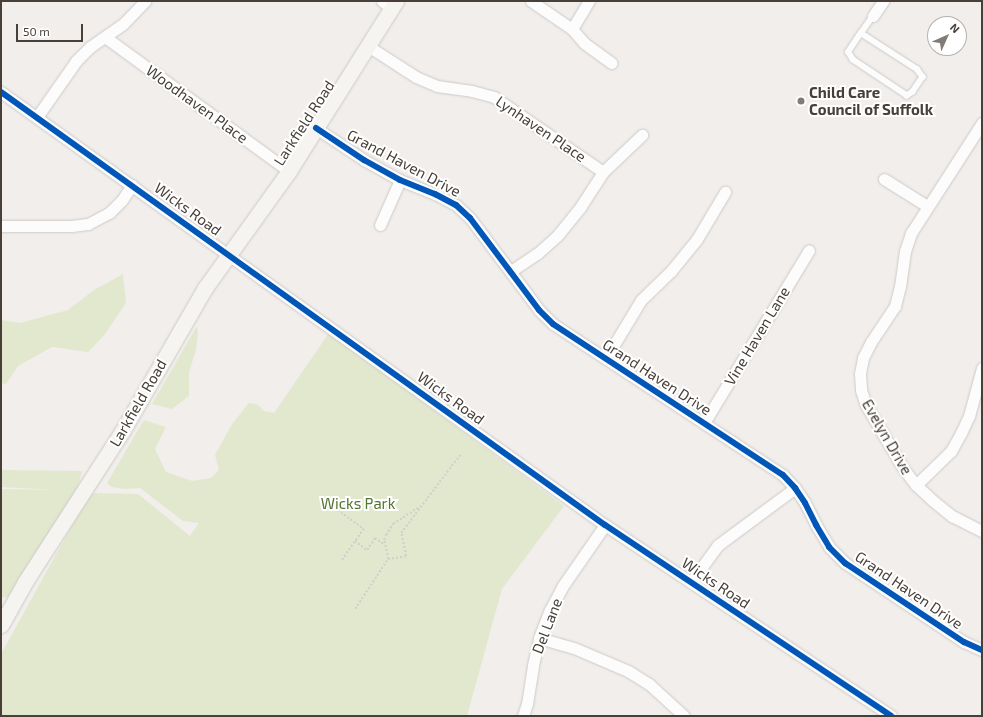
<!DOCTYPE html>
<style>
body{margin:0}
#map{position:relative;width:983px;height:717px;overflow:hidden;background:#f1eeeb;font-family:"Exo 2",sans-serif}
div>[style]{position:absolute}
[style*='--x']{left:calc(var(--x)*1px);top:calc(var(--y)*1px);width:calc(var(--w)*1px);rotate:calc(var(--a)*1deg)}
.green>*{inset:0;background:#e2e8ce}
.path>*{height:1.5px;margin-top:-0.75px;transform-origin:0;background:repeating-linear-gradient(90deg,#d1cecc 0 2px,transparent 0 4px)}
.roads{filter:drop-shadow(0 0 1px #cdcac8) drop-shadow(0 0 1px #cdcac8)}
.service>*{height:5.5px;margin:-2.75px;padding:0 2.75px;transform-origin:2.75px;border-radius:2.75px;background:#fdfcfc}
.minor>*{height:11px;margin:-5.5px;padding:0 5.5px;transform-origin:5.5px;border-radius:5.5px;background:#fdfcfc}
.secondary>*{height:15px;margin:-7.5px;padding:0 7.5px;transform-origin:7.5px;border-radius:7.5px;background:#f6f4f0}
.cycleway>*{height:6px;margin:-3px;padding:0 3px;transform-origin:3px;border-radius:3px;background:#0057b8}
.dots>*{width:11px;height:11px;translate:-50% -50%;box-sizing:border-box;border:2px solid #fff;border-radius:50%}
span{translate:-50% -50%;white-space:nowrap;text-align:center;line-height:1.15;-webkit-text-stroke:4px #fff;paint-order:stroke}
.poi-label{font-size:15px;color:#473f38;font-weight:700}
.left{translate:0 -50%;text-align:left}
.street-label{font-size:15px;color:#473f38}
.park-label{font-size:15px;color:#547430}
.frame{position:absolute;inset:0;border:2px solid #473f38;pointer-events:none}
.north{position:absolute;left:927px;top:16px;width:40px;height:40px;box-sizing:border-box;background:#fff;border:1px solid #b5b2af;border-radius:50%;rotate:45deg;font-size:11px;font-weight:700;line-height:16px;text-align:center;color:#473f38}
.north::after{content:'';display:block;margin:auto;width:14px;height:18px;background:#827c77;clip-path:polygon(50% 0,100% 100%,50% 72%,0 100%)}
.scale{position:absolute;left:16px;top:24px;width:67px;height:18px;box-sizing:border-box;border:2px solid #473f38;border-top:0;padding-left:5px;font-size:12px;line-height:14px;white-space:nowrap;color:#473f38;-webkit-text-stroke:3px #fff;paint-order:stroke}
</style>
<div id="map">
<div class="green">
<div style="clip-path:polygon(123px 274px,126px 303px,105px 334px,88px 352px,52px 347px,18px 366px,6px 384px,1px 383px,1px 320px,20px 323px,68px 310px,94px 290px)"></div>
<div style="clip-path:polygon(197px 326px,198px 333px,196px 350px,189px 372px,189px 396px,172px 409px,152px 404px)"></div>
<div style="clip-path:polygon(329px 333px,564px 506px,502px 589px,467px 716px,1px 716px,1px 654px,90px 493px,138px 494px,190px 536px,199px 523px,183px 521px,140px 488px,124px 489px,112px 487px,107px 483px,144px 420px,166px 427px,155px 449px,166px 472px,192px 481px,211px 478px,219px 470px,215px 455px,232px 424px,249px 403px,258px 405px,264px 411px,274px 413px)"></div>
<div style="clip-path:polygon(1px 470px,82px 471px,77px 491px,13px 598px,1px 597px,1px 489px,54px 490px,1px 487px)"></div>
</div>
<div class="path">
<div style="--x:328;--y:503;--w:44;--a:35.8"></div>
<div style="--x:364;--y:529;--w:40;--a:124.9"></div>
<div style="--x:355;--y:541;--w:15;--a:37"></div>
<div style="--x:367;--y:550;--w:14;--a:-56"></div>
<div style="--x:375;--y:538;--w:12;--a:35"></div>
<div style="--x:388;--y:559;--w:18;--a:-9"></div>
<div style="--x:406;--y:556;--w:24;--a:-102"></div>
<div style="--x:401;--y:533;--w:98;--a:-52.9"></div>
<div style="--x:355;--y:609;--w:60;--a:-56.6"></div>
<div style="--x:388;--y:559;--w:19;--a:-102"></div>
<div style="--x:384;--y:540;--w:5;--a:-68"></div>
<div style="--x:386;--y:535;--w:13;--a:-58"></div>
<div style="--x:393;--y:524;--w:33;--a:-33"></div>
</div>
<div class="roads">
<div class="service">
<div style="--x:861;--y:33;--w:67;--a:32.7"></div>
<div style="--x:917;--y:69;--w:10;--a:53"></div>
<div style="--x:923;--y:77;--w:18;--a:124"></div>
<div style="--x:913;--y:92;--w:7;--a:146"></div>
<div style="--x:907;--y:96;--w:65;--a:-146.3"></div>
<div style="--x:853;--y:60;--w:9;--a:-122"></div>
<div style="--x:848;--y:52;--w:23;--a:-56"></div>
<div style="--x:861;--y:33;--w:21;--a:-55"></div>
</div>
<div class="minor">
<div style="--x:382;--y:1;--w:11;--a:38"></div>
<div style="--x:531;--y:1;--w:50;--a:34.3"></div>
<div style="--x:572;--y:29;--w:18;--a:49"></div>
<div style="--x:584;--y:43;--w:34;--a:36"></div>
<div style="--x:873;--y:16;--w:18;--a:-56"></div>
<div style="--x:572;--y:29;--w:33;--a:-59"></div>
<div style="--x:105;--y:37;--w:228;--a:36.1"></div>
<div style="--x:368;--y:46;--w:57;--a:32.9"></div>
<div style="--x:416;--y:77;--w:23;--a:23"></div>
<div style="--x:437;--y:86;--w:35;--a:8"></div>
<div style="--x:472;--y:91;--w:23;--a:15"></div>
<div style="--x:494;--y:97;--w:132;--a:34.5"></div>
<div style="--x:1;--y:92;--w:743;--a:35.64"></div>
<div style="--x:605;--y:525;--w:344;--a:33.7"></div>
<div style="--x:37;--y:117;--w:68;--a:-55.1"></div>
<div style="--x:76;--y:61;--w:20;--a:-45"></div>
<div style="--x:90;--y:47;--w:40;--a:-34.9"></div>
<div style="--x:123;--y:24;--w:32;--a:-46"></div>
<div style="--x:982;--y:123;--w:131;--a:122.8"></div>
<div style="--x:911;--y:233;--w:19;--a:108"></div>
<div style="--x:905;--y:251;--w:35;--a:98"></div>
<div style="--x:900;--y:286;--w:21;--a:104"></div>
<div style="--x:895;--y:306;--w:43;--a:123.7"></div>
<div style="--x:871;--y:342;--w:18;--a:117"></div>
<div style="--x:863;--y:358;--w:16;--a:101"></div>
<div style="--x:860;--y:374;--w:16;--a:86"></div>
<div style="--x:861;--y:390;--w:16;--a:72"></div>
<div style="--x:866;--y:405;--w:73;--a:59.6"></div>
<div style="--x:903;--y:468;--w:21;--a:53"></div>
<div style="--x:916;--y:485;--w:22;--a:43"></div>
<div style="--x:932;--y:500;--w:26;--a:39"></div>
<div style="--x:952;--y:516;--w:34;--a:27"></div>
<div style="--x:316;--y:128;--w:58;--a:33.7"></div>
<div style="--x:364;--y:160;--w:41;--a:29.1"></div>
<div style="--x:400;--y:180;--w:38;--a:22"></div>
<div style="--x:435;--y:194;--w:24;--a:28"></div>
<div style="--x:456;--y:205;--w:19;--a:43"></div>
<div style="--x:470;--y:218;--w:115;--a:53.1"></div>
<div style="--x:539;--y:310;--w:20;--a:45"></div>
<div style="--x:553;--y:324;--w:275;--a:33.3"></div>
<div style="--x:783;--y:475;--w:18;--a:47"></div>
<div style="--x:795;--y:488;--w:18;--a:56"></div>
<div style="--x:805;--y:503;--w:25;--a:63"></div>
<div style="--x:816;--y:525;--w:26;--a:59"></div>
<div style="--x:829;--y:547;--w:23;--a:45"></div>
<div style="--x:845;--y:563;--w:143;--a:33.6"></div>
<div style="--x:964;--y:642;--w:20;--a:24"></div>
<div style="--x:884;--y:179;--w:51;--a:32.1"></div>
<div style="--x:380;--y:225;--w:49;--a:-66"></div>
<div style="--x:1;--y:226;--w:70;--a:0"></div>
<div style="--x:71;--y:226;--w:17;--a:-7"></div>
<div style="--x:88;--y:224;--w:24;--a:-28"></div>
<div style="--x:109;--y:213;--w:18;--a:-45"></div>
<div style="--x:122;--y:200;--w:18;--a:-56"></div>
<div style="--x:511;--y:271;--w:32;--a:-34"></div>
<div style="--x:538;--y:253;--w:25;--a:-42"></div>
<div style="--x:557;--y:236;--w:38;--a:-51"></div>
<div style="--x:581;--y:206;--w:40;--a:-57.1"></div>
<div style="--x:603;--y:172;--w:54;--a:-43.5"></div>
<div style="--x:606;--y:358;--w:68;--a:-58.9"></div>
<div style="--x:641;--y:300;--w:42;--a:-44"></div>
<div style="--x:671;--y:271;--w:41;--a:-50.9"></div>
<div style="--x:697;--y:239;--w:55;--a:-59.2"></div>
<div style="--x:704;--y:423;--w:202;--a:-58.7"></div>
<div style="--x:916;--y:485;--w:49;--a:-44.2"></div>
<div style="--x:951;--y:451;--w:21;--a:-61"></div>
<div style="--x:961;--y:433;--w:19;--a:-65"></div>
<div style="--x:969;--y:416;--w:50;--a:-74.8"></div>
<div style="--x:691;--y:582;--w:46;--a:-53.9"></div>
<div style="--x:718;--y:545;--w:96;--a:-36.5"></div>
<div style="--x:539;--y:638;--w:36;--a:16"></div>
<div style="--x:574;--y:648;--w:59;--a:23.1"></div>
<div style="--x:628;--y:671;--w:25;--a:32"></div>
<div style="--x:649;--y:684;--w:47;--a:42.4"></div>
<div style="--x:523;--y:716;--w:13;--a:-72"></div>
<div style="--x:527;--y:704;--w:39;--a:-81"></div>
<div style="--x:533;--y:665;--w:28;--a:-77"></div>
<div style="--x:539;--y:638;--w:30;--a:-69"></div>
<div style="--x:550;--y:610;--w:26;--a:-62"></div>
<div style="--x:562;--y:587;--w:75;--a:-55.3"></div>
</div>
<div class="secondary">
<div style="--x:1;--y:625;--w:49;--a:-60.8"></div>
<div style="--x:25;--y:582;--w:181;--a:-57.2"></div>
<div style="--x:123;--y:430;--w:164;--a:-60"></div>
<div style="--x:205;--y:288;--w:144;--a:-54.3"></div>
<div style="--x:289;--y:171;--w:201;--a:-57.8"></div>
</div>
</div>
<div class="cycleway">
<div style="--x:1;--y:92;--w:743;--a:35.64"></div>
<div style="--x:605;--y:525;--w:344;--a:33.7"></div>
<div style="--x:316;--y:128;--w:58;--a:33.7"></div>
<div style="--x:364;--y:160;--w:41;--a:29.1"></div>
<div style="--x:400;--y:180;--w:38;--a:22"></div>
<div style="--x:435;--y:194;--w:24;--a:28"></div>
<div style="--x:456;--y:205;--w:19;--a:43"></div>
<div style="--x:470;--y:218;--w:115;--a:53.1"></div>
<div style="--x:539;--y:310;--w:20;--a:45"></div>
<div style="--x:553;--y:324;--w:275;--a:33.3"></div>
<div style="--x:783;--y:475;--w:18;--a:47"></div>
<div style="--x:795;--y:488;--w:18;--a:56"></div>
<div style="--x:805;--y:503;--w:25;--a:63"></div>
<div style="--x:816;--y:525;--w:26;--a:59"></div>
<div style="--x:829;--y:547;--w:23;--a:45"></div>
<div style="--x:845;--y:563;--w:143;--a:33.6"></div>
<div style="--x:964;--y:642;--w:20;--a:24"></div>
</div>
<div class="dots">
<div style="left:801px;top:101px;background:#827c77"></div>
</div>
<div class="poi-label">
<span class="left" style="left:809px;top:101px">Child Care<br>Council of Suffolk</span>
</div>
<div class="street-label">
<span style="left:197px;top:104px;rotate:36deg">Woodhaven Place</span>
<span style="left:304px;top:123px;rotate:-57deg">Larkfield Road</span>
<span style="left:541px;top:129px;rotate:34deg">Lynhaven Place</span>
<span style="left:404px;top:163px;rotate:28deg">Grand Haven Drive</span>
<span style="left:188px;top:209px;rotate:36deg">Wicks Road</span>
<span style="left:757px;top:336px;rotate:-59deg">Vine Haven Lane</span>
<span style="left:657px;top:377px;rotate:33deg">Grand Haven Drive</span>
<span style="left:451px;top:398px;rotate:36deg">Wicks Road</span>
<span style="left:138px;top:403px;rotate:-60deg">Larkfield Road</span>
<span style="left:887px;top:437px;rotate:60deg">Evelyn Drive</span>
<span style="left:716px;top:583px;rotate:34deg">Wicks Road</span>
<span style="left:909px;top:590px;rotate:34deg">Grand Haven Drive</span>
<span style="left:547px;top:626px;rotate:-69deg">Del Lane</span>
</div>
<div class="park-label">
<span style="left:358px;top:504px">Wicks Park</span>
</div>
<div class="frame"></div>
<div class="north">N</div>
<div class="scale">50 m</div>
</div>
